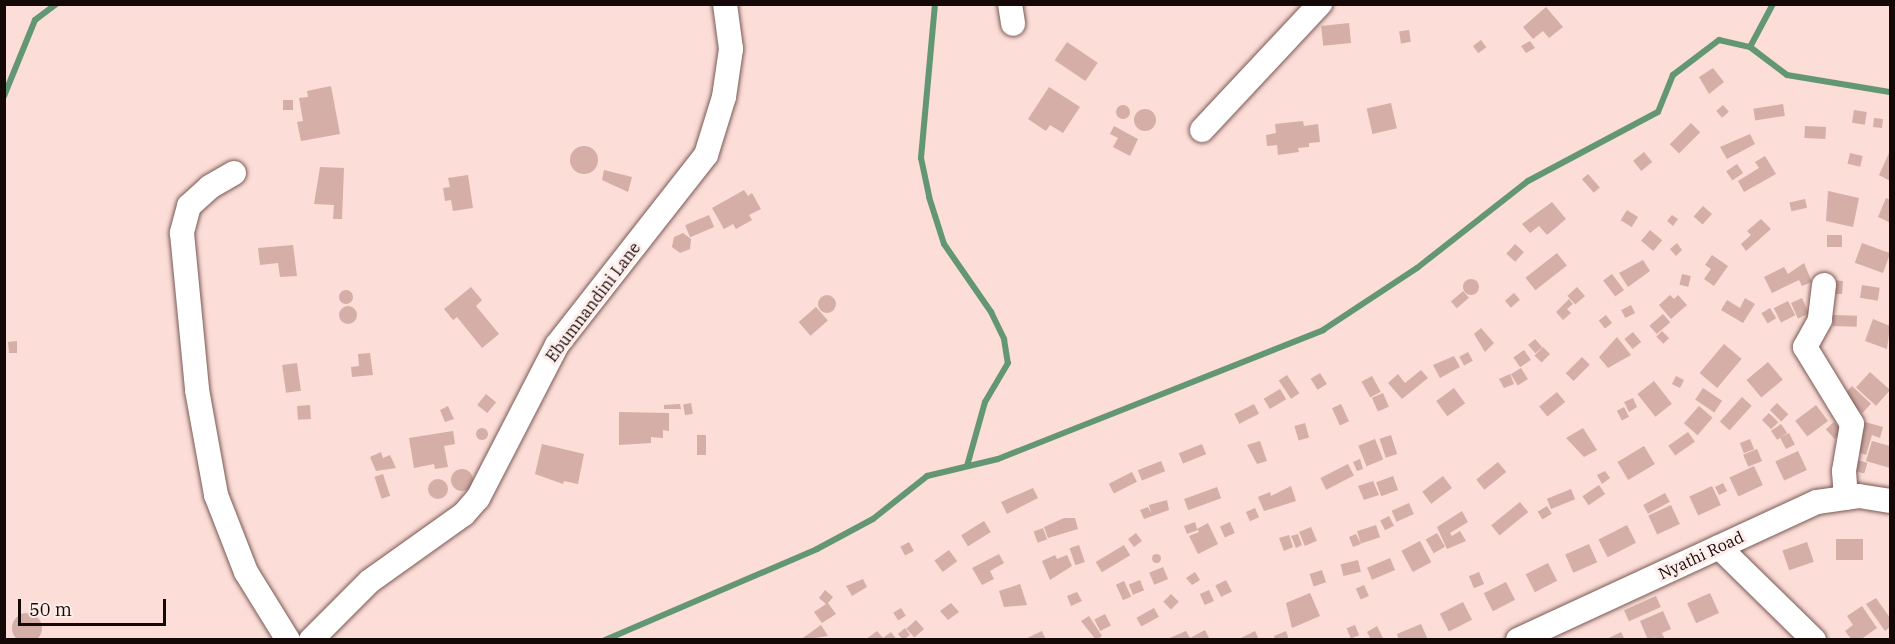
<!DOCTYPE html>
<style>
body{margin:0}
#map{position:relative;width:1895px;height:644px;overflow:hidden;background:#fcddd7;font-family:"IBM Plex Serif",serif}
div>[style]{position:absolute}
.stream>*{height:6px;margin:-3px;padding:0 3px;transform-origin:3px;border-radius:3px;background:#639774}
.building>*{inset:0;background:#d4aea7;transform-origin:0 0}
.round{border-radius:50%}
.roads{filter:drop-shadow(0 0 2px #7a5954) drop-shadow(0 0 2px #7a5954)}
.minor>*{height:24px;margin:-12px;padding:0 12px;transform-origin:12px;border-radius:12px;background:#fff}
span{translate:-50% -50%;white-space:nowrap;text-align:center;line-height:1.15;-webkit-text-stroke:6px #feeeeb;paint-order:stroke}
.street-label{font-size:16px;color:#150907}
.frame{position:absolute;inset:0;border:6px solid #150907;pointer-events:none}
.scale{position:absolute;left:18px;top:599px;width:148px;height:27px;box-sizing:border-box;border:3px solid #150907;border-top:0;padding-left:8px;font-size:18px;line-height:21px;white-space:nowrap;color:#150907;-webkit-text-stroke:4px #feeeeb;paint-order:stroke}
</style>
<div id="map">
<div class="stream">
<i style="left:935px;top:4px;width:155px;rotate:95.2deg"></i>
<i style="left:921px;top:158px;width:40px;rotate:78deg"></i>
<i style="left:929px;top:197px;width:49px;rotate:72.3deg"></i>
<i style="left:944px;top:244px;width:83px;rotate:55.3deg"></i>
<i style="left:991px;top:312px;width:30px;rotate:64deg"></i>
<i style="left:1004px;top:339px;width:24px;rotate:81deg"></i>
<i style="left:1008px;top:363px;width:45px;rotate:120.5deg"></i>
<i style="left:985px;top:402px;width:66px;rotate:105.7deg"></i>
<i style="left:1750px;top:47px;width:49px;rotate:-61.9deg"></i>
<i style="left:4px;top:96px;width:82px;rotate:-67.8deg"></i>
<i style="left:35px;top:20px;width:26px;rotate:-37deg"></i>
<i style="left:605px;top:640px;width:231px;rotate:-23.2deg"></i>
<i style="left:817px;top:549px;width:64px;rotate:-28.2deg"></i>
<i style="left:873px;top:519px;width:69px;rotate:-38.5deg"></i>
<i style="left:927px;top:476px;width:73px;rotate:-13.5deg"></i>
<i style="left:998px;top:459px;width:350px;rotate:-21.6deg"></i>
<i style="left:1323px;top:330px;width:113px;rotate:-33.4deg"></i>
<i style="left:1417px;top:268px;width:141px;rotate:-38.1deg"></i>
<i style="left:1528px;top:181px;width:147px;rotate:-28deg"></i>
<i style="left:1658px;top:112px;width:40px;rotate:-68deg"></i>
<i style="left:1673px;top:75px;width:58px;rotate:-37.3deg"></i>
<i style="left:1719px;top:40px;width:32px;rotate:13deg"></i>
<i style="left:1750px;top:47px;width:46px;rotate:37.1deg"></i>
<i style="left:1787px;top:75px;width:104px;rotate:9.4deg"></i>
</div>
<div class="building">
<i style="clip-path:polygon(1546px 7px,1563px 27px,1549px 38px,1543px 31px,1533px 39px,1523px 27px)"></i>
<i style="left:1349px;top:23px;width:20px;height:28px;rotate:84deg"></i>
<i style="left:1409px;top:30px;width:12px;height:10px;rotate:81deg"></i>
<i style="left:1481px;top:40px;width:9px;height:10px;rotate:54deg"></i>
<i style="clip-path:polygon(1530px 41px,1535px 48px,1526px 53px,1521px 46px)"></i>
<i style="left:1067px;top:42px;width:37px;height:22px;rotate:34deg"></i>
<i style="clip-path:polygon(1713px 68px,1724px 82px,1709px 94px,1699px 77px)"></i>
<i style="clip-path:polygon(331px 86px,340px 134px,301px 141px,297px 122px,303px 121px,299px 98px,308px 97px,307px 91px)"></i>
<i style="clip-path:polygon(1049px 87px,1080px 107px,1063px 133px,1050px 125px,1046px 131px,1028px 119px)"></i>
<i style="left:283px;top:100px;width:10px;height:10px"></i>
<i style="left:1391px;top:103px;width:26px;height:25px;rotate:77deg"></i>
<i style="left:1783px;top:104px;width:12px;height:30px;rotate:81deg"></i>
<i class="round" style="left:1116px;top:105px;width:14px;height:14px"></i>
<i style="left:1723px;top:105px;width:9px;height:9px;rotate:49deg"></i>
<i class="round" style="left:1134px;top:109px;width:22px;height:22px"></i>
<i style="left:1854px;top:110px;width:13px;height:13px;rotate:9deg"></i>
<i style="left:1874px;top:118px;width:9px;height:9px;rotate:6deg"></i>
<i style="clip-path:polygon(1303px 121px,1304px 126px,1318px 124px,1320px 142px,1309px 143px,1309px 147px,1298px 148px,1299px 152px,1278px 155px,1277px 145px,1267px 146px,1266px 135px,1276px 133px,1275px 124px)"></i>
<i style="left:1691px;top:123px;width:13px;height:30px;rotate:45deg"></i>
<i style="clip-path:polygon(1114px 126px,1138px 139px,1130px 156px,1113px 147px,1118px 138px,1110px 134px)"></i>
<i style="left:1805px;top:126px;width:21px;height:12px;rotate:3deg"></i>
<i style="clip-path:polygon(1750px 134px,1755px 144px,1727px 159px,1720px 147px)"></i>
<i class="round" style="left:570px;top:146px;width:28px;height:28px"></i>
<i style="clip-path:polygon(1890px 151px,1890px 181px,1879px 175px)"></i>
<i style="left:1644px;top:152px;width:13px;height:14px;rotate:51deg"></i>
<i style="left:1850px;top:153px;width:13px;height:11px;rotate:13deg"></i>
<i style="clip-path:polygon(1765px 156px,1776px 174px,1744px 192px,1738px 181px,1759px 168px,1755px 162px)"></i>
<i style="left:1737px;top:164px;width:11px;height:13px;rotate:56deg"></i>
<i style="clip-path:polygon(320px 167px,344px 168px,342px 219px,333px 219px,334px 205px,314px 204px)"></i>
<i style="clip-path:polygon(604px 170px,632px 177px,628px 192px,602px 180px)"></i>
<i style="left:1588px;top:174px;width:18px;height:8px;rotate:49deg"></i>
<i style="clip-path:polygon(468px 175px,473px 208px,453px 211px,451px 200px,445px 201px,443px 188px,450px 187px,448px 178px)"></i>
<i style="clip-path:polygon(744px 190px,748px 196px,752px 193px,761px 209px,749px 215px,752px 220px,736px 229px,733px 224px,724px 229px,712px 208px)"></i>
<i style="clip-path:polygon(1828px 191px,1859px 198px,1853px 227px,1826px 221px)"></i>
<i style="clip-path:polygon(1886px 198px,1890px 200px,1889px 222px,1878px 217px)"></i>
<i style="left:1805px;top:199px;width:9px;height:16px;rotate:77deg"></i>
<i style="clip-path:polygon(1552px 202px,1566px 219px,1547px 235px,1539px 226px,1530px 233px,1522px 224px)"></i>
<i style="left:1703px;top:206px;width:12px;height:14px;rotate:42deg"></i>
<i style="left:1627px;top:210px;width:13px;height:12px;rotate:32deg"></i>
<i style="left:709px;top:215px;width:13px;height:26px;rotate:67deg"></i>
<i style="clip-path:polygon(1672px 215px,1678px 219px,1673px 226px,1667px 221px)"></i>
<i style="clip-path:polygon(1761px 219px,1771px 229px,1746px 251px,1741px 244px,1751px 235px,1747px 231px)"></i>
<i style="left:1650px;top:230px;width:16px;height:14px;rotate:40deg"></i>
<i style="clip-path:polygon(683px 233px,691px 239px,690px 249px,680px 253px,672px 247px,674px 237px)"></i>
<i style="left:1827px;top:235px;width:15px;height:12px"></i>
<i style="clip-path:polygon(1677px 243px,1682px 250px,1676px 256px,1670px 249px)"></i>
<i style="left:1862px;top:243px;width:30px;height:21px;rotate:20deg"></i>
<i style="left:1515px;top:244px;width:12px;height:13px;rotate:42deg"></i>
<i style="clip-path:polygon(293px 245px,297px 276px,280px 277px,278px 263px,260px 265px,258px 248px)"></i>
<i style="left:1557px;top:253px;width:16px;height:40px;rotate:52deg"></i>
<i style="clip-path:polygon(1712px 255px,1728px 266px,1714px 286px,1704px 279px,1711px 269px,1705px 265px)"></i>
<i style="clip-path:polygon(1643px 260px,1650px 271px,1628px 287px,1619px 273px)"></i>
<i style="clip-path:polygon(1804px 263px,1812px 282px,1802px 286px,1799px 280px,1772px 293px,1764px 277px,1784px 267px,1788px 274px)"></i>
<i style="left:1612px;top:274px;width:20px;height:11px;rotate:53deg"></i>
<i style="left:1682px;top:274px;width:9px;height:11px;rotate:13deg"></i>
<i class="round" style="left:1463px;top:279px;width:16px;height:16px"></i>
<i style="clip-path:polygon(1832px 280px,1843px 281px,1842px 294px,1832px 294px)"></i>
<i style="left:1862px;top:285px;width:18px;height:13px;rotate:9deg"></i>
<i style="clip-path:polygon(471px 287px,482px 300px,476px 306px,499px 334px,482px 348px,457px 317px,453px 320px,444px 309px)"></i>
<i style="left:1577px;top:287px;width:12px;height:13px;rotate:48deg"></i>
<i class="round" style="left:339px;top:290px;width:14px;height:14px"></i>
<i style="left:1463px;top:291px;width:9px;height:16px;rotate:49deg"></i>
<i style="left:1514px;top:293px;width:9px;height:12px;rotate:49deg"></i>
<i style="clip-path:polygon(1670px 295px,1674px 299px,1678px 295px,1687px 305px,1671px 319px,1659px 305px)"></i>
<i class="round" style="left:818px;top:295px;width:18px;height:18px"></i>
<i style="clip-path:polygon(1745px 298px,1755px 304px,1743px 323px,1721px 310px,1727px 300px,1740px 308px)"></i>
<i style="left:1802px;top:298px;width:17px;height:12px;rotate:66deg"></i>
<i style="clip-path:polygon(1569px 299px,1573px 304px,1567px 309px,1571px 313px,1563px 320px,1556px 312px)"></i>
<i style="left:1788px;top:301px;width:16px;height:16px;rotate:63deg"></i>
<i style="left:1631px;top:305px;width:9px;height:11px;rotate:63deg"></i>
<i class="round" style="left:339px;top:306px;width:18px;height:18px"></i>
<i style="left:816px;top:307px;width:18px;height:23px;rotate:49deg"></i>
<i style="left:1770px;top:308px;width:12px;height:10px;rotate:59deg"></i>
<i style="left:1663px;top:314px;width:11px;height:18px;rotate:49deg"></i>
<i style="left:1606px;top:315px;width:10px;height:9px;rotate:53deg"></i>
<i style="left:1833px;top:315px;width:24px;height:11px;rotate:2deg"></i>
<i style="clip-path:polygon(1873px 319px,1890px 326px,1887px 349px,1865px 341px)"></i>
<i style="clip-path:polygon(1481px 328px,1494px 343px,1485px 352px,1474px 334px)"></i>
<i style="left:1662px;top:331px;width:10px;height:8px;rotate:45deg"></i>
<i style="left:1633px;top:332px;width:13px;height:11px;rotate:51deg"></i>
<i style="clip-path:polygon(1617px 337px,1631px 355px,1608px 368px,1599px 357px)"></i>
<i style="left:1535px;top:339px;width:11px;height:9px;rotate:49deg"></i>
<i style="clip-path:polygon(17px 341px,17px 353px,9px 353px,8px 342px)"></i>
<i style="left:1724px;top:344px;width:23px;height:38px;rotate:40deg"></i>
<i style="left:1543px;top:347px;width:10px;height:12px;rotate:45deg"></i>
<i style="left:1524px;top:350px;width:12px;height:13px;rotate:55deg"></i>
<i style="left:1468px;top:352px;width:10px;height:10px;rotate:61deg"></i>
<i style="clip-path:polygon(370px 353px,373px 375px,352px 377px,351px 367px,359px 366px,358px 354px)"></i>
<i style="clip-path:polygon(1454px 356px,1460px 367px,1440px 378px,1433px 365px)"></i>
<i style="left:1582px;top:357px;width:11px;height:23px;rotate:45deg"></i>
<i style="left:1768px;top:362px;width:23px;height:28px;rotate:50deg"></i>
<i style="left:297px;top:363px;width:28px;height:15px;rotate:82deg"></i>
<i style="left:1521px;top:368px;width:13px;height:12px;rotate:58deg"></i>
<i style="clip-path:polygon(1421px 370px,1428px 378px,1402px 399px,1388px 383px,1398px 374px,1405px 383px)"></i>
<i style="left:1870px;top:372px;width:27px;height:21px;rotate:42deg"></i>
<i style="left:1320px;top:373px;width:13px;height:11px;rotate:58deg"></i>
<i style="clip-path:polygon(1510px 374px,1514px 384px,1504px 388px,1499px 379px)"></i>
<i style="left:1287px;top:375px;width:22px;height:10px;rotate:56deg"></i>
<i style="left:1372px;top:376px;width:18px;height:12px;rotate:61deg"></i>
<i style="left:1676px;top:376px;width:9px;height:9px;rotate:27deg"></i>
<i style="left:1654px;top:381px;width:29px;height:21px;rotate:52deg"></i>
<i style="left:1852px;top:386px;width:26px;height:13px;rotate:43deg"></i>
<i style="left:1454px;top:388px;width:19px;height:22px;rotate:54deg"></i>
<i style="left:1703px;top:388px;width:23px;height:14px;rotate:34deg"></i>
<i style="left:1280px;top:389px;width:12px;height:19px;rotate:59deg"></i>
<i style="left:1557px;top:392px;width:13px;height:23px;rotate:51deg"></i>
<i style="left:1383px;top:393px;width:15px;height:12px;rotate:67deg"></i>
<i style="left:486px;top:394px;width:13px;height:14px;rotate:39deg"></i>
<i style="left:1742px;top:397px;width:13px;height:33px;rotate:42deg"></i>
<i style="clip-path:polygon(1633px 398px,1637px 407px,1629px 412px,1624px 402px)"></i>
<i style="left:691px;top:403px;width:11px;height:8px;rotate:80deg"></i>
<i style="left:1777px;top:403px;width:16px;height:10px;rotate:45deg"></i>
<i style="clip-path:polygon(680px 404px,681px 409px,664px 409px,664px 405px)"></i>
<i style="left:1254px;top:404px;width:11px;height:22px;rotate:63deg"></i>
<i style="left:1341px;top:404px;width:19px;height:10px;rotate:65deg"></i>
<i style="left:310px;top:405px;width:14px;height:13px;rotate:86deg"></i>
<i style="left:1816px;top:405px;width:20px;height:26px;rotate:53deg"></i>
<i style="clip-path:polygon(448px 406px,454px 419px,445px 422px,440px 410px)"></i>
<i style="left:1699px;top:406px;width:18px;height:23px;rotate:41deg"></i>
<i style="left:1624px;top:407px;width:11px;height:8px;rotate:63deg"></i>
<i style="clip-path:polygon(619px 412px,669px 413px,669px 431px,663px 430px,663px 438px,651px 437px,651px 443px,619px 445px)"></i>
<i style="left:1769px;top:413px;width:13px;height:10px;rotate:45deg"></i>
<i style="left:1834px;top:422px;width:13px;height:11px;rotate:48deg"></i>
<i style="clip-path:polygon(1865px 422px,1883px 427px,1880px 438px,1872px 435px,1866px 455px,1857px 452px)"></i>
<i style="left:1305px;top:423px;width:15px;height:11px;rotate:74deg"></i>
<i style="left:1781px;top:424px;width:11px;height:12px;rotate:56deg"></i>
<i class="round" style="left:476px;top:428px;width:12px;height:12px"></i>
<i style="clip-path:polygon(1583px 428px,1597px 450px,1584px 457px,1566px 438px)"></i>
<i style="clip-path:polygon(453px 431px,455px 444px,444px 446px,448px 467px,435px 469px,434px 464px,414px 468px,409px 438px)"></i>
<i style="left:1688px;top:432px;width:12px;height:24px;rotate:55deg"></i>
<i style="left:1789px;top:433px;width:13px;height:10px;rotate:63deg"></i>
<i style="left:697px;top:435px;width:9px;height:20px"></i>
<i style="left:1391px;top:435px;width:20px;height:12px;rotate:72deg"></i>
<i style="left:1375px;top:439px;width:22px;height:18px;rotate:68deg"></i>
<i style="left:1750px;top:439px;width:11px;height:11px;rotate:68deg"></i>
<i style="clip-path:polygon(1260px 441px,1267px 461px,1257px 464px,1247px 445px)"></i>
<i style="clip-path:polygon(1872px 441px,1890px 446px,1890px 468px,1866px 461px)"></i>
<i style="clip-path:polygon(542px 444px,584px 454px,578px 484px,564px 481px,563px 484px,535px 474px)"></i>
<i style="left:1202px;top:444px;width:11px;height:25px;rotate:68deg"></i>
<i style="left:1644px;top:446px;width:21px;height:31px;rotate:59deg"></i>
<i style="left:1757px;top:449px;width:13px;height:15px;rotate:67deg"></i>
<i style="left:1798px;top:451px;width:21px;height:25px;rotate:65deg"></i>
<i style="clip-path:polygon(381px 452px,383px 458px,390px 455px,396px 468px,376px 471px,370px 457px)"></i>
<i style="clip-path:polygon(1360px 459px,1363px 469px,1357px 471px,1353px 462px)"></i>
<i style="left:1854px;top:459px;width:14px;height:11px;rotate:17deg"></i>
<i style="left:1161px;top:461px;width:11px;height:25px;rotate:68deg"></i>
<i style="left:1498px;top:462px;width:13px;height:28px;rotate:51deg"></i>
<i style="left:1348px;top:464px;width:13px;height:31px;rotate:63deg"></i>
<i style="left:1754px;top:466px;width:21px;height:27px;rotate:65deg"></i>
<i class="round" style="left:451px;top:469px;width:22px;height:22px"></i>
<i style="clip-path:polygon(1605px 471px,1610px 478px,1602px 484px,1597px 475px)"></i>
<i style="left:1132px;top:472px;width:11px;height:26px;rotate:63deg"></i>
<i style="left:383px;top:474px;width:23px;height:9px;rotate:72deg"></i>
<i style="left:1393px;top:476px;width:15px;height:18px;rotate:70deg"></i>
<i style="left:1443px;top:476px;width:15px;height:26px;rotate:53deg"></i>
<i class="round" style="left:428px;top:479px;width:20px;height:20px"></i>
<i style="clip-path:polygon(1373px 481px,1379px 495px,1364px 500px,1358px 486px)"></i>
<i style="left:1723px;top:483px;width:9px;height:9px;rotate:63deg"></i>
<i style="left:1599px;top:485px;width:11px;height:20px;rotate:56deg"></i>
<i style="clip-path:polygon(1291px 486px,1296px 501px,1264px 511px,1258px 497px,1270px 492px,1271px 496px)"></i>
<i style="left:1712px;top:486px;width:21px;height:25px;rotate:65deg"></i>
<i style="left:1217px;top:487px;width:12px;height:35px;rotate:70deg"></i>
<i style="clip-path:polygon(1033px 488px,1038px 498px,1007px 514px,1001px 502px)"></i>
<i style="left:1571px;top:489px;width:11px;height:26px;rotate:68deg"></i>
<i style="left:1665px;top:493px;width:10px;height:25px;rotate:61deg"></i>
<i style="clip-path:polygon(1167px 500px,1169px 510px,1144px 519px,1140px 510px,1148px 507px,1151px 513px,1149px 505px)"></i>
<i style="left:1520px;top:502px;width:13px;height:37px;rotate:51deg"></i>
<i style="left:1409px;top:503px;width:12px;height:19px;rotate:66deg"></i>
<i style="left:1671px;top:505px;width:21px;height:25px;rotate:65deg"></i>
<i style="left:1547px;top:506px;width:9px;height:11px;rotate:58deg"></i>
<i style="left:1255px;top:508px;width:10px;height:10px;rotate:66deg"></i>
<i style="clip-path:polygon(1462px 511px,1468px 522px,1450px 533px,1452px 536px,1460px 531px,1466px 541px,1447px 549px,1437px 527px)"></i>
<i style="left:1389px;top:516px;width:11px;height:10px;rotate:63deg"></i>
<i style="clip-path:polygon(1064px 518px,1075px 518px,1078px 529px,1048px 538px,1044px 527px)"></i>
<i style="left:984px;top:521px;width:13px;height:27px;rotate:58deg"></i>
<i style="clip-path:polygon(1195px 522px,1197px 529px,1208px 523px,1218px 544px,1198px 554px,1189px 536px,1199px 532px,1198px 530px,1187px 534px,1184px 526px)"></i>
<i style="left:1230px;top:522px;width:12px;height:11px;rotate:66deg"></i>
<i style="left:1376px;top:525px;width:13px;height:20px;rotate:72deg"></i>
<i style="left:1627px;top:525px;width:20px;height:32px;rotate:63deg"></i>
<i style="left:1311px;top:527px;width:15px;height:13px;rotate:67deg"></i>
<i style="left:1043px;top:528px;width:12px;height:10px;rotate:70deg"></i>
<i style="left:1136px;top:533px;width:10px;height:10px;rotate:53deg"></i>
<i style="left:1437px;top:533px;width:16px;height:13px;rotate:60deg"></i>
<i style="clip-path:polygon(1298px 534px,1302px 545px,1296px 548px,1291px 536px)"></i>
<i style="clip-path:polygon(1356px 534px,1361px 544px,1353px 547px,1349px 537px)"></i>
<i style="clip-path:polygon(1289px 535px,1293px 547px,1284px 551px,1279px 538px)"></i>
<i style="left:1836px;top:539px;width:27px;height:21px"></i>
<i style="left:1420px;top:541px;width:24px;height:21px;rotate:62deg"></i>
<i style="left:909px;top:542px;width:10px;height:10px;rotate:61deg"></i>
<i style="left:1807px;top:542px;width:21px;height:26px;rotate:71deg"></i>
<i style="left:1589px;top:544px;width:20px;height:26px;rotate:66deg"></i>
<i style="left:1079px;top:545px;width:18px;height:10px;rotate:71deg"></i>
<i style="left:1124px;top:545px;width:12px;height:33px;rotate:59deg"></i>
<i style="left:949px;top:550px;width:14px;height:18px;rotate:54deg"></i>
<i class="round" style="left:1151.5px;top:553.5px;width:9px;height:9px"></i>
<i style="clip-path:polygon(999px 554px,1004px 563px,990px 571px,994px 579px,982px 585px,972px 568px)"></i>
<i style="clip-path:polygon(1055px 555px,1057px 559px,1067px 555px,1072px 566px,1050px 580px,1042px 561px)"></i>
<i style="left:1390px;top:558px;width:13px;height:25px;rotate:67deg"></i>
<i style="left:1358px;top:560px;width:12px;height:18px;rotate:76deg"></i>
<i style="left:1548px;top:563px;width:20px;height:25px;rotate:63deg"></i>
<i style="left:1163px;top:567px;width:13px;height:15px;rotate:67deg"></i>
<i style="left:1322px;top:570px;width:13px;height:13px;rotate:72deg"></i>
<i style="clip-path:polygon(1195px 572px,1200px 580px,1192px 585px,1186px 578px)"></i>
<i style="left:1479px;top:572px;width:13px;height:11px;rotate:67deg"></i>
<i style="clip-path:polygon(863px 579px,867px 587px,852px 596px,846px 586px)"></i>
<i style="left:1140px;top:580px;width:11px;height:12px;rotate:68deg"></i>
<i style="left:1226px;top:580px;width:13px;height:12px;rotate:63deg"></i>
<i style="left:1124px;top:581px;width:17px;height:9px;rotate:65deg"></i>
<i style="left:1506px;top:582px;width:20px;height:25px;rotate:63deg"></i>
<i style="clip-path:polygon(1020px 584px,1027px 605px,1004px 607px,999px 591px)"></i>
<i style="left:1364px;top:585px;width:12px;height:9px;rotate:66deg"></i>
<i style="clip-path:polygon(825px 590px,833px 597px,828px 603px,836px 614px,822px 623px,814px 612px,826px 604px,819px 598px)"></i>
<i style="left:1209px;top:590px;width:12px;height:10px;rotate:66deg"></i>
<i style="clip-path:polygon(1077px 592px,1082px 601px,1071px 606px,1067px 596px)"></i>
<i style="clip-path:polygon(1310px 593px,1320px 616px,1292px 628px,1286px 603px)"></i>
<i style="left:1710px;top:593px;width:22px;height:25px;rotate:66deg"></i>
<i style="left:1171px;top:594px;width:11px;height:11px;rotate:45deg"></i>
<i style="left:1656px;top:596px;width:12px;height:35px;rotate:66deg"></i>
<i style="clip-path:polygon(1876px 598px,1890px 618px,1890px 627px,1885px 631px,1866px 604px)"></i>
<i style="left:1463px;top:602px;width:20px;height:26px;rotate:63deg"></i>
<i style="clip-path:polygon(951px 603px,959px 612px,948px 620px,940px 611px)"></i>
<i style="clip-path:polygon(1862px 606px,1877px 628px,1860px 640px,1852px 640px,1845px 631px,1853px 625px,1847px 616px)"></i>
<i style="left:901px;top:608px;width:9px;height:9px;rotate:58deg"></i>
<i style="left:1154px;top:608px;width:10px;height:20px;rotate:61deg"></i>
<i style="clip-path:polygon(1663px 611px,1671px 629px,1662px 633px,1665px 640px,1650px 640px,1659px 635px,1648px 640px,1640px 621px)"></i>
<i class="round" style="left:12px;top:613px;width:30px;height:30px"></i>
<i style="left:1105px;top:614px;width:13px;height:12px;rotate:63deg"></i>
<i style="clip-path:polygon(1089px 616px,1102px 636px,1096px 640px,1081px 621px)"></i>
<i style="left:916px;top:620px;width:12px;height:13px;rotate:48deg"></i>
<i style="clip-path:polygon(1421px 624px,1428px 640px,1399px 640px,1397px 634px)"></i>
<i style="clip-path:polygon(821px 625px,828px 636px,800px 640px)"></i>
<i style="left:1355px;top:625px;width:11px;height:9px;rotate:68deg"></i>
<i style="clip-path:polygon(1377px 626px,1384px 640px,1371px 640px,1367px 632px)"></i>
<i style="clip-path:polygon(905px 628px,910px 635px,903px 640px,898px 634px)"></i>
<i style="clip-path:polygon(1205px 630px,1210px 640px,1165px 640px,1186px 631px,1190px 638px)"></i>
<i style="clip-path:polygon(877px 631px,883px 638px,891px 632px,897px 640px,865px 640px)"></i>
<i style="clip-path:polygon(1042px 631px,1046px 640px,1023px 640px)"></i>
<i style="clip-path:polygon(1255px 631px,1259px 640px,1237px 640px)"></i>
<i style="clip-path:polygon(1286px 631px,1289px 640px,1275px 640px,1274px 636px)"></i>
<i style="clip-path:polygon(1621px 632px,1625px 640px,1605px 640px)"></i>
</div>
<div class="roads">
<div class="minor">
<i style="left:1010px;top:4px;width:20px;rotate:81deg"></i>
<i style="left:1202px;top:130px;width:173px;rotate:-46.9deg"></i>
<i style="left:234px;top:173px;width:28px;rotate:150deg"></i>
<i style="left:210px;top:187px;width:28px;rotate:138deg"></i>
<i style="left:189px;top:206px;width:28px;rotate:105deg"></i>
<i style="left:182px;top:233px;width:158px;rotate:84.5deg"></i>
<i style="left:197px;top:390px;width:107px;rotate:79.7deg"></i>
<i style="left:216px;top:495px;width:83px;rotate:68.7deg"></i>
<i style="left:246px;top:572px;width:80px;rotate:58.3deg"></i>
<i style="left:1824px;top:285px;width:35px;rotate:97deg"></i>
<i style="left:1820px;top:320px;width:31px;rotate:119deg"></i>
<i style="left:1805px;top:347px;width:90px;rotate:58.6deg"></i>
<i style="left:1852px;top:424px;width:48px;rotate:99.7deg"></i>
<i style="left:1844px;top:471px;width:27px;rotate:86deg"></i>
<i style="left:1719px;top:547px;width:133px;rotate:44.4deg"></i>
<i style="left:311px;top:640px;width:83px;rotate:-45deg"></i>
<i style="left:370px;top:581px;width:115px;rotate:-35.5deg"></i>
<i style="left:464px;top:514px;width:21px;rotate:-49deg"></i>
<i style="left:478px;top:498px;width:172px;rotate:-62.7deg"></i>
<i style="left:557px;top:345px;width:241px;rotate:-51.9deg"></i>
<i style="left:706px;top:155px;width:61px;rotate:-72.8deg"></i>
<i style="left:724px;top:97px;width:49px;rotate:-81.7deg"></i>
<i style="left:731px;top:49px;width:45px;rotate:-97.6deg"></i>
<i style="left:1518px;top:640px;width:329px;rotate:-24.8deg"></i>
<i style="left:1817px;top:502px;width:42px;rotate:-8.1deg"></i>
<i style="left:1859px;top:496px;width:31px;rotate:9deg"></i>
</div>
</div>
<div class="street-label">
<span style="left:593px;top:302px;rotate:-53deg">Ebumnandini Lane</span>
<span style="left:1701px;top:555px;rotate:-25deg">Nyathi Road</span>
</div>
<div class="frame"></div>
<div class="scale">50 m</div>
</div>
